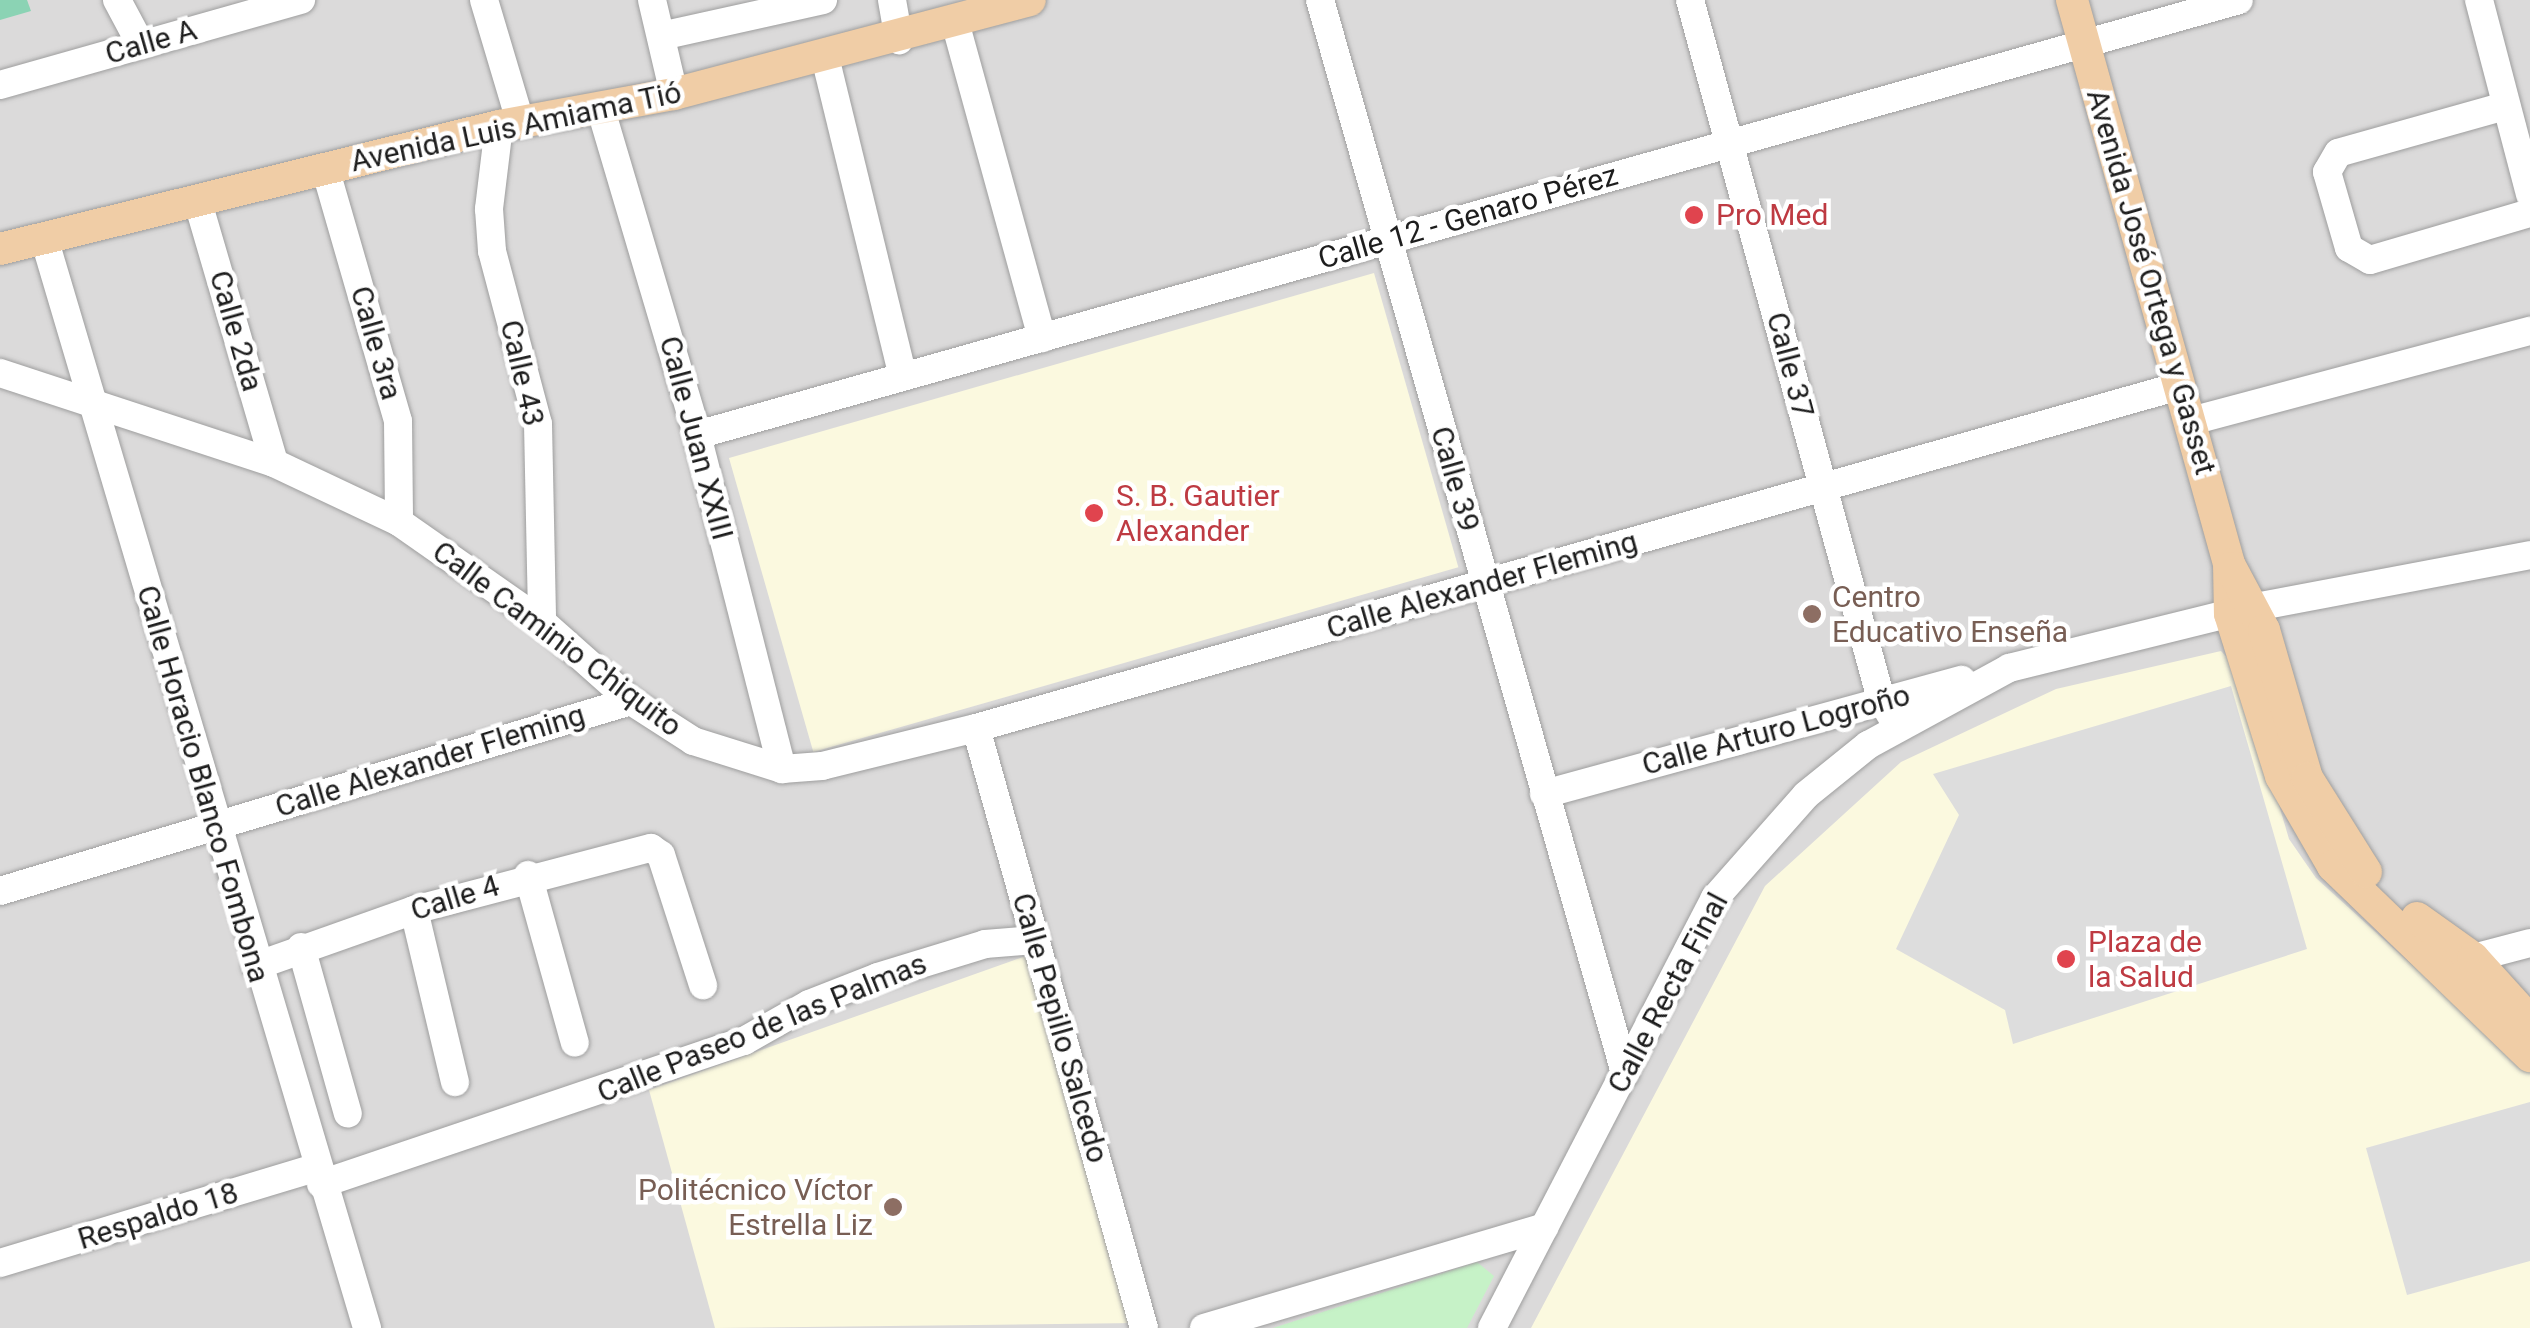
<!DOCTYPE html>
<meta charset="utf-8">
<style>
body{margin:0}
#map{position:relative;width:2530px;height:1328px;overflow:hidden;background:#edeae4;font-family:Roboto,sans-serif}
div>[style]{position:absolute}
.residential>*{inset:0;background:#dbdada;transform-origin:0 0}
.education>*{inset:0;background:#fbf9df;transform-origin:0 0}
.park>*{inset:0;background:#c6f2c7}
.pitch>*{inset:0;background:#8bd3b4}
.parking>*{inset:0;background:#ddd}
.roads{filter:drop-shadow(0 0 2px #9e9e9e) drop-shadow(0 0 2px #9e9e9e)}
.minor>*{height:28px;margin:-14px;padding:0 14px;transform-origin:14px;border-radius:14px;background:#fff}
.major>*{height:32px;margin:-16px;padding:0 16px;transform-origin:16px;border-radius:16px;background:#f0cda6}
.dots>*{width:28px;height:28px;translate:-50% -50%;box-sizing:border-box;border:5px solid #fff;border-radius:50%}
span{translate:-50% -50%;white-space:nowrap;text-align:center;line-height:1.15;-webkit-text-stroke:9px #fff;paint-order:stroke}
.street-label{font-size:30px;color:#1d1d1d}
.health-label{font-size:30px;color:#be3a42}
.left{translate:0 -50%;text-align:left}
.education-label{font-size:30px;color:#785e54}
.right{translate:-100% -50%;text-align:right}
</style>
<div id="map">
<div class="residential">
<i style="left:0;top:0;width:2530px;height:1328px"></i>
</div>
<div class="education">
<i style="left:1374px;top:273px;width:306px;height:671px;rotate:74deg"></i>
<i style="clip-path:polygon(2221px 651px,2239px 670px,2289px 839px,2316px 878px,2530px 1072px,2530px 1328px,1531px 1328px,1765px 886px,1901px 762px,2056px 689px)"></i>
<i style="clip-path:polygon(1034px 953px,1138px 1323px,715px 1328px,649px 1090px)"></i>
</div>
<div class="park">
<i style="clip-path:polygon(1477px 1262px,1494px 1276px,1467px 1328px,1273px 1328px)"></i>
</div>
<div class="pitch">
<i style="clip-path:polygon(0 0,27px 0,31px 11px,0 20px)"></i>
</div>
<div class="parking">
<i style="clip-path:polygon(2231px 686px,2307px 949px,2013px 1044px,2005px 1010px,1896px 949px,1959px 815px,1933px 774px)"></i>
<i style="clip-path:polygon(2530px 1102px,2530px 1261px,2407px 1295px,2366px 1148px)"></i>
</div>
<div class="roads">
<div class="minor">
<i style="left:117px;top:0;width:51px;rotate:61.9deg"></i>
<i style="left:484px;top:0;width:126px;rotate:73.4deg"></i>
<i style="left:652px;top:0;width:97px;rotate:76.8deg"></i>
<i style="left:892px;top:0;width:41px;rotate:80.1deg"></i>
<i style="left:1320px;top:0;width:1116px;rotate:74.13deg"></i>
<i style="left:1690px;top:0;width:725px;rotate:74.72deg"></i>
<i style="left:1881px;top:699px;width:31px;rotate:59deg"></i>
<i style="left:2479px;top:0;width:201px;rotate:75.3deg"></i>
<i style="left:955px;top:22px;width:328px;rotate:74.6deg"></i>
<i style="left:661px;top:36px;width:166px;rotate:-12.5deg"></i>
<i style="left:825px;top:57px;width:329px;rotate:76.3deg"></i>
<i style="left:0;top:85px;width:313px;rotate:-15.8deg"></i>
<i style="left:2505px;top:106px;width:173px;rotate:164.3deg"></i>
<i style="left:2338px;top:153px;width:22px;rotate:120deg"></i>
<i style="left:2327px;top:172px;width:79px;rotate:73.9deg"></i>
<i style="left:2349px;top:248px;width:24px;rotate:30deg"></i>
<i style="left:2370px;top:260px;width:167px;rotate:-16.4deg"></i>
<i style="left:601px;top:110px;width:339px;rotate:73.5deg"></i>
<i style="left:697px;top:435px;width:345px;rotate:75.7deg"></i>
<i style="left:499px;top:126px;width:84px;rotate:96.9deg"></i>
<i style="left:489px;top:209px;width:42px;rotate:85.9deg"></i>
<i style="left:492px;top:251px;width:179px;rotate:75.1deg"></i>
<i style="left:538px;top:424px;width:198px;rotate:88.8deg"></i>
<i style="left:325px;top:168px;width:263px;rotate:73.9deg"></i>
<i style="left:398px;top:421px;width:101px;rotate:89.4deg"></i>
<i style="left:197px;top:199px;width:275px;rotate:73.7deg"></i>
<i style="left:44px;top:238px;width:1137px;rotate:73.49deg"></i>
<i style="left:0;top:373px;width:288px;rotate:18.2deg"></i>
<i style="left:274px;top:463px;width:138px;rotate:25.3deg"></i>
<i style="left:399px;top:522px;width:174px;rotate:35deg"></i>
<i style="left:542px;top:622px;width:119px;rotate:41.6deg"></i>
<i style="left:631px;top:701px;width:74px;rotate:32.8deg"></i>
<i style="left:693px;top:741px;width:93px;rotate:17.5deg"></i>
<i style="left:782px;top:769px;width:40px;rotate:-4.3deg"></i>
<i style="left:822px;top:766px;width:159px;rotate:-13.9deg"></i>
<i style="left:976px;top:728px;width:1251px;rotate:-15.87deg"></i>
<i style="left:2191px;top:421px;width:351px;rotate:-14.9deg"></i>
<i style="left:697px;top:435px;width:1602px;rotate:-15.75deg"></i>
<i style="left:976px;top:728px;width:623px;rotate:74.36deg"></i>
<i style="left:1544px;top:794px;width:433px;rotate:-15.3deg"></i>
<i style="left:528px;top:875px;width:174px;rotate:74.4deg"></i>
<i style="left:0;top:891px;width:659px;rotate:-16.76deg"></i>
<i style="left:414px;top:910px;width:177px;rotate:76.6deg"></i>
<i style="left:301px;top:947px;width:173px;rotate:74.3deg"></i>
<i style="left:2454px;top:952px;width:20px;rotate:18deg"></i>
<i style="left:2473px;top:958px;width:59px;rotate:-14.7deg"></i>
<i style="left:256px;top:966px;width:168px;rotate:-19.5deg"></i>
<i style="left:414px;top:910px;width:245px;rotate:-14.7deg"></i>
<i style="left:651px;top:848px;width:12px;rotate:35deg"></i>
<i style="left:661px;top:855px;width:137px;rotate:72.1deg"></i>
<i style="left:321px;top:1184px;width:447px;rotate:-18.7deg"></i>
<i style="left:744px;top:1041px;width:75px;rotate:-29.6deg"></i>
<i style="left:809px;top:1004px;width:74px;rotate:-21.4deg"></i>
<i style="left:878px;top:977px;width:112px;rotate:-17.1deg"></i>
<i style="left:985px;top:944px;width:50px;rotate:-4.6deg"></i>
<i style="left:0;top:1263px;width:329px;rotate:-16.8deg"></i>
<i style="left:1204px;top:1328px;width:355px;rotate:-16.5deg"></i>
<i style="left:1492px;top:1328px;width:484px;rotate:-62.6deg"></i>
<i style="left:1715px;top:898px;width:137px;rotate:-48.5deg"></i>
<i style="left:1806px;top:795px;width:80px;rotate:-38.9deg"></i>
<i style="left:1868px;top:745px;width:161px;rotate:-28.6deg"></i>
<i style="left:2009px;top:668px;width:254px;rotate:-13.9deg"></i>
<i style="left:2256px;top:607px;width:279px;rotate:-10.7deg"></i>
</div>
<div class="major">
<i style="left:2072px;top:0;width:585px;rotate:74.44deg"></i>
<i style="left:2229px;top:564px;width:50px;rotate:88.9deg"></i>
<i style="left:2230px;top:614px;width:170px;rotate:72.5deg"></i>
<i style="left:2281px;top:776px;width:104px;rotate:60deg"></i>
<i style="left:2333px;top:866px;width:274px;rotate:44deg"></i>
<i style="left:0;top:249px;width:514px;rotate:-13.85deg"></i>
<i style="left:499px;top:126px;width:178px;rotate:-10.4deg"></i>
<i style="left:674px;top:94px;width:368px;rotate:-14.8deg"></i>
<i style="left:2231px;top:568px;width:70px;rotate:62deg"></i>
<i style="left:2264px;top:630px;width:154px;rotate:73.8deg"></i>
<i style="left:2307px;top:778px;width:111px;rotate:57.9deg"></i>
<i style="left:2417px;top:918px;width:69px;rotate:35.5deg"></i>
<i style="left:2473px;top:958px;width:85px;rotate:47.9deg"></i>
</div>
</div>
<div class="dots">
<i style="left:1694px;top:215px;background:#e0444e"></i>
<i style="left:1094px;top:513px;background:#e0444e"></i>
<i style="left:1812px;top:614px;background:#8d6e63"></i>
<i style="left:2066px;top:959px;background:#e0444e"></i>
<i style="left:893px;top:1207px;background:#8d6e63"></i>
</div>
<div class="street-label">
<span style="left:151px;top:42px;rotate:-16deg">Calle A</span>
<span style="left:516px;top:127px;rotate:-12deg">Avenida Luis Amiama Tió</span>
<span style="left:1468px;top:217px;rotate:-16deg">Calle 12 - Genaro Pérez</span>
<span style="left:2151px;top:282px;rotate:74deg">Avenida José Ortega y Gasset</span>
<span style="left:236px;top:331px;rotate:74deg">Calle 2da</span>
<span style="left:376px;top:343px;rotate:74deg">Calle 3ra</span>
<span style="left:1790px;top:365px;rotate:75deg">Calle 37</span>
<span style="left:522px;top:373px;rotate:77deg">Calle 43</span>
<span style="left:696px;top:438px;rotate:75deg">Calle Juan XXIII</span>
<span style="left:1455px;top:479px;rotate:74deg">Calle 39</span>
<span style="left:1482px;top:585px;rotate:-16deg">Calle Alexander Fleming</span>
<span style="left:557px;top:639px;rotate:37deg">Calle Caminio Chiquito</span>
<span style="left:1776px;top:730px;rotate:-15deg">Calle Arturo Logroño</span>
<span style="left:430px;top:761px;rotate:-17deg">Calle Alexander Fleming</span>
<span style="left:203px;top:784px;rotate:74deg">Calle Horacio Blanco Fombona</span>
<span style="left:455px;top:898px;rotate:-17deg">Calle 4</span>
<span style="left:1668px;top:993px;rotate:-62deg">Calle Recta Final</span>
<span style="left:762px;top:1028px;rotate:-22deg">Calle Paseo de las Palmas</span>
<span style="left:1060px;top:1028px;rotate:74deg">Calle Pepillo Salcedo</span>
<span style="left:158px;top:1216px;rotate:-17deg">Respaldo 18</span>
</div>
<div class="health-label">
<span class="left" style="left:1716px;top:215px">Pro Med</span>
<span class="left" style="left:1116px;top:513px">S. B. Gautier<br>Alexander</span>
<span class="left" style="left:2088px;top:959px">Plaza de<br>la Salud</span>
</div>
<div class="education-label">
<span class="left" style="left:1832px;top:614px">Centro<br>Educativo Enseña</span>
<span class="right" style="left:873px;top:1207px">Politécnico Víctor<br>Estrella Liz</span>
</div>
</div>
